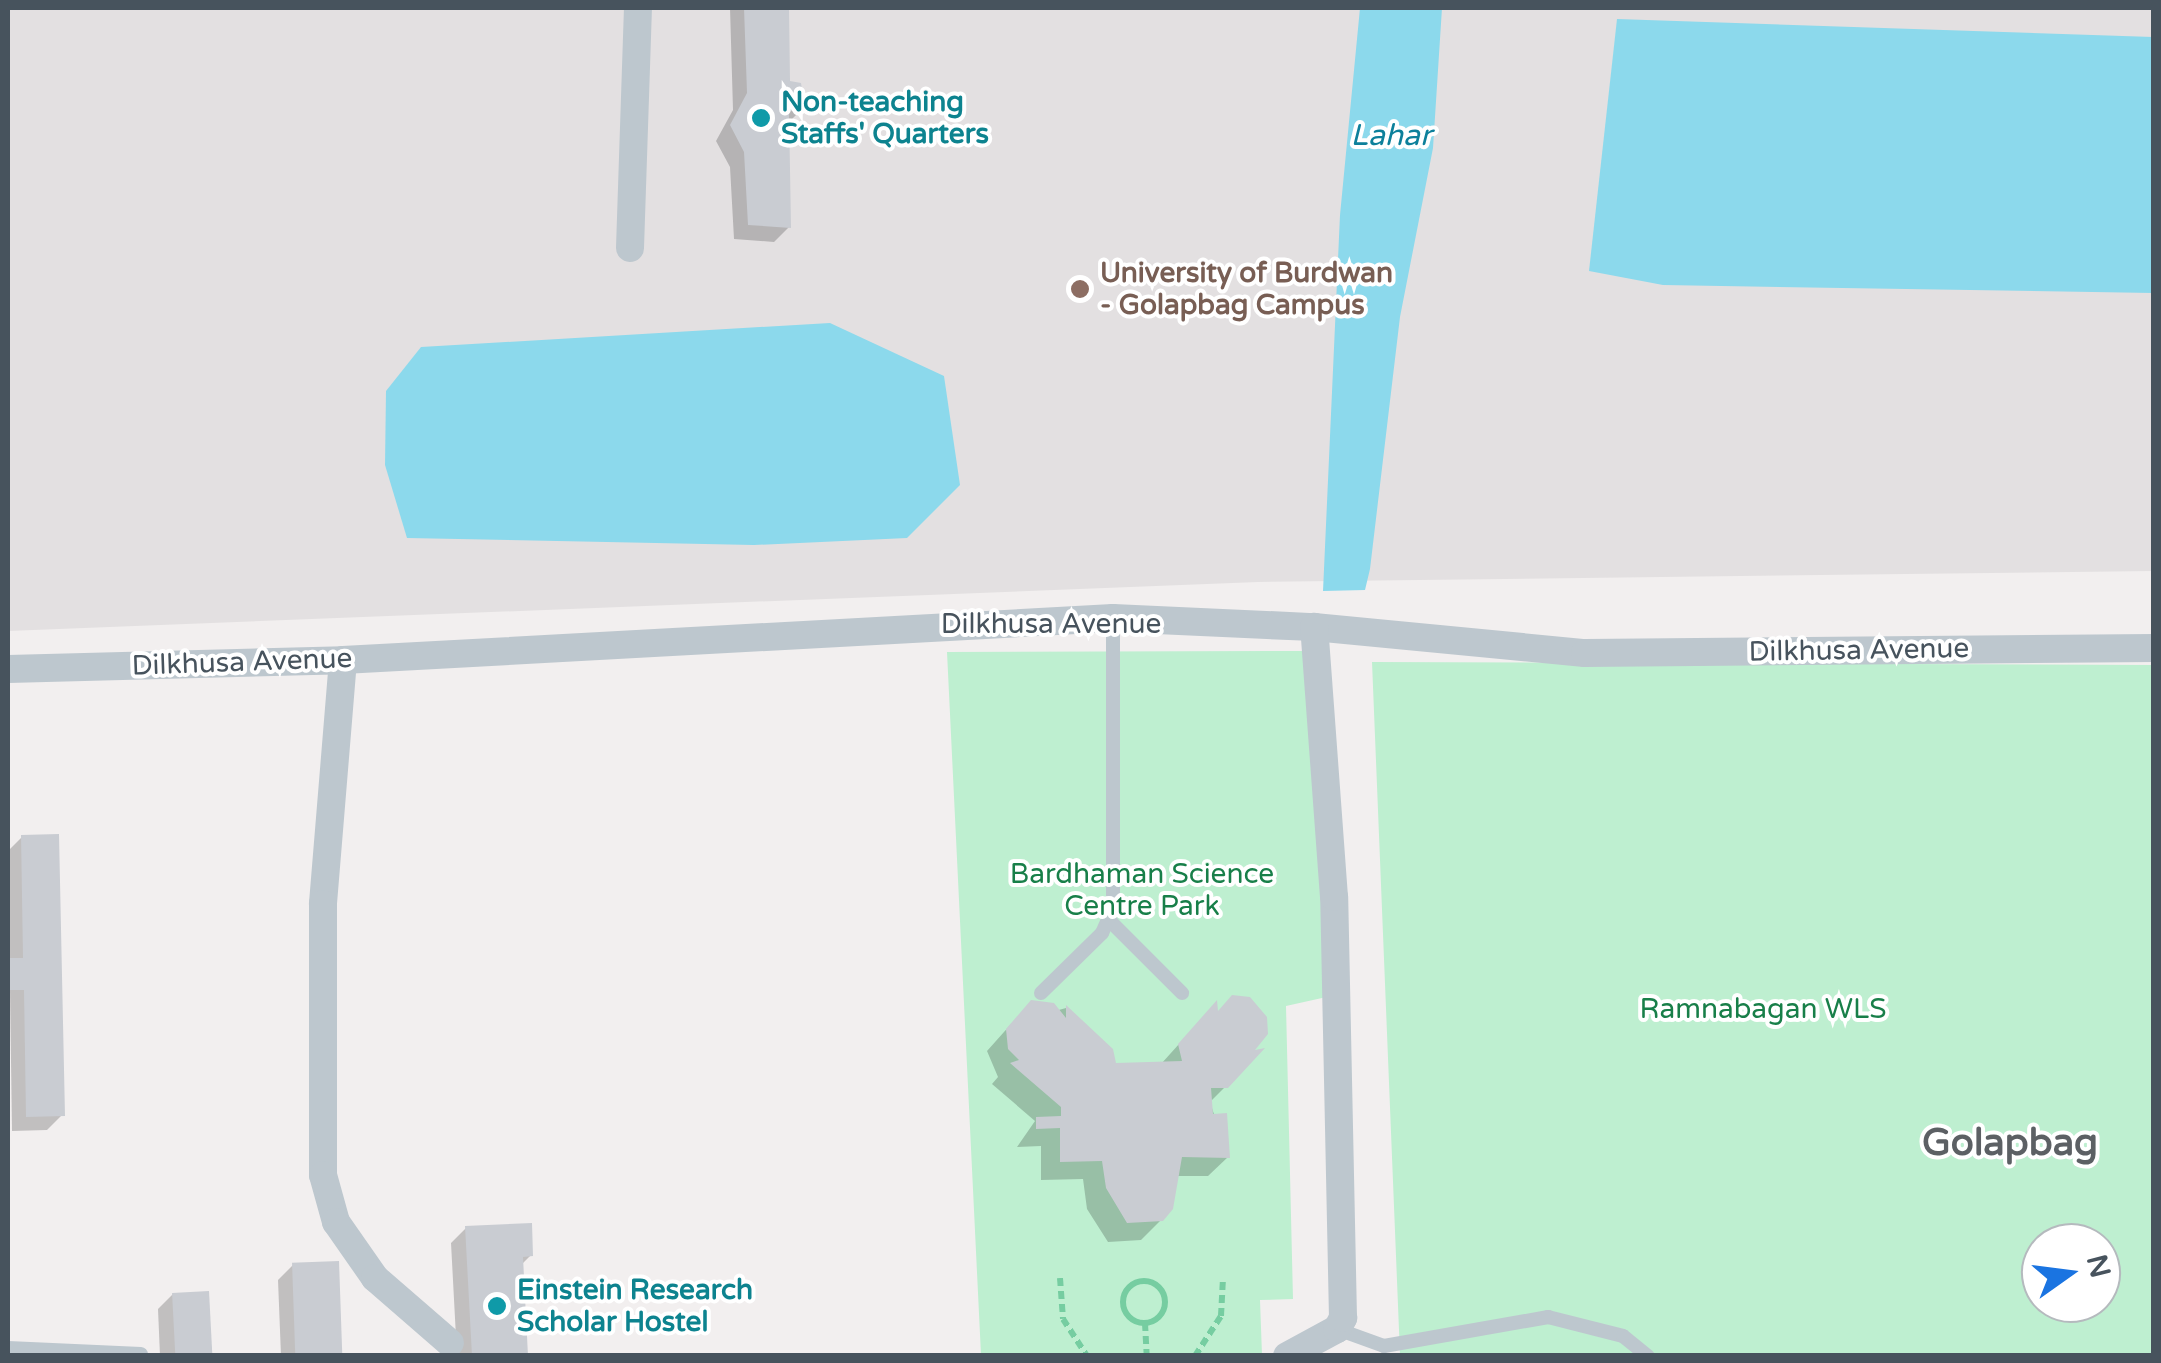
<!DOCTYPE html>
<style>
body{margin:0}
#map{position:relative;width:2161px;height:1363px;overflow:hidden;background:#f2efef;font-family:"Varela Round",sans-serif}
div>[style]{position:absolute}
.education>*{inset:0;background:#e3e0e1}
.green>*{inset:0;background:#beefd0}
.water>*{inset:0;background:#8cd9ec}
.shadow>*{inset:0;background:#0003}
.building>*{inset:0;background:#c9ccd2;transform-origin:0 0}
.path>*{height:6px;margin-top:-3px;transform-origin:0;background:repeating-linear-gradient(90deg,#76cda1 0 8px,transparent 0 13px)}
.path>.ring{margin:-3px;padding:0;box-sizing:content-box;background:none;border:6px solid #76cda1;border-radius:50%}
.service>*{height:14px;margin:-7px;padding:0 7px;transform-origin:7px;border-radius:7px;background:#bdc7ce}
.minor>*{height:28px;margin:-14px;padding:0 14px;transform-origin:14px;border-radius:14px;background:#bdc7ce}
.dots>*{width:28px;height:28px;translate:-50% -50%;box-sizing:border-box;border:5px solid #fff;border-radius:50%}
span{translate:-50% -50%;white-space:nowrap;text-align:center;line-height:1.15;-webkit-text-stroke:8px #fff;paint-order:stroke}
.culture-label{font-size:28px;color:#0d838f;font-weight:700}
.left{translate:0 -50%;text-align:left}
.education-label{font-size:28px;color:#785e54;font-weight:700}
.street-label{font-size:28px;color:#47535d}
.park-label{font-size:28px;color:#187f49}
.water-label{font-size:30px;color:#0d809b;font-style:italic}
.district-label{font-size:38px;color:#5c6064;font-weight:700}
.frame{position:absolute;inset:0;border:10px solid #47535d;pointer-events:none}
.north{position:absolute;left:2021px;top:1223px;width:100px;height:100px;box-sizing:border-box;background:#fff;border:2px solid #b5babe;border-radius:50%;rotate:76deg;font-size:28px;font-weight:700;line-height:40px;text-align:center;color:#47535d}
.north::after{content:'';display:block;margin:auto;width:35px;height:45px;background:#1a74e1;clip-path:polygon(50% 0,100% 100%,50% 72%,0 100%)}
</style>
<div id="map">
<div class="education">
<i style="clip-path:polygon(8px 8px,2153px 8px,2153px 571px,1258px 582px,8px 631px)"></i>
</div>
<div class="green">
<i style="clip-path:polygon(1314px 651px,1331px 996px,1286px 1006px,1293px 1299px,1260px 1300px,1262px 1355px,981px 1355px,947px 652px)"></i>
<i style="clip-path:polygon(evenodd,1372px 662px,2153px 665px,2153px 1355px,1400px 1355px,1372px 662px,2041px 1243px,2101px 1243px,2101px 1303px,2041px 1303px,2041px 1243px)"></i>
</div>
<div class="water">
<i style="clip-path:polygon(1360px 8px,1442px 8px,1433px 148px,1400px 317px,1370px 569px,1365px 590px,1323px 591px,1340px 215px)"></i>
<i style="clip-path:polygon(1617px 19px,2153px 37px,2153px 293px,1663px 285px,1589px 271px)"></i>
<i style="clip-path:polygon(830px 323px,944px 376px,960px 485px,907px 538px,754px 545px,407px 538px,385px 465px,386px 391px,421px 347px)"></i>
</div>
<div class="shadow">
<i style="clip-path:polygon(730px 8px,786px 8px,787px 83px,802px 109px,787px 124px,789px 227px,774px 242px,734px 239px,730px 167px,716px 141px,733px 110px)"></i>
<i style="clip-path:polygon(22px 837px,62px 1115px,47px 1130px,12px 1131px,8px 851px)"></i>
<i style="clip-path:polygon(1066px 1008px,1111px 1051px,1114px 1066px,1161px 1064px,1198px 1023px,1226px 1086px,1210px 1102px,1228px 1157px,1208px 1176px,1177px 1176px,1161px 1220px,1141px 1240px,1108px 1242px,1087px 1209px,1083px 1179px,1041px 1180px,1041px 1146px,1017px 1147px,1035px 1121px,992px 1084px,998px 1077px,987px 1051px,1012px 1023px)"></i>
<i style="clip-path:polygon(466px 1228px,531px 1255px,521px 1265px,525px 1356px,457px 1356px,451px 1243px)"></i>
<i style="clip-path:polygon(293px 1265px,340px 1356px,281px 1356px,278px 1280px)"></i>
<i style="clip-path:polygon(173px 1294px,209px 1356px,160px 1356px,158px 1309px)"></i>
</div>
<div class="building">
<i style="clip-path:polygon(744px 8px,789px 8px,790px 81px,801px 83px,805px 110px,789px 111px,791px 228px,748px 225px,744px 152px,730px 125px,747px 93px)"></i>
<i style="clip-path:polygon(59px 834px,65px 1116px,26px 1117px,24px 990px,8px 990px,8px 958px,23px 958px,21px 835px)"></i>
<i style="clip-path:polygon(1232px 995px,1250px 997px,1267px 1017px,1268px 1034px,1255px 1050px,1265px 1048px,1228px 1088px,1211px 1088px,1213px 1114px,1227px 1113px,1230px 1158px,1182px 1157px,1173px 1209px,1163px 1221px,1127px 1223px,1106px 1188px,1102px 1161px,1060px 1162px,1060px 1128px,1036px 1129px,1036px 1117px,1061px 1116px,1061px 1107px,1010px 1063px,1019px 1060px,1008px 1049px,1006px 1029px,1031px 1000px,1054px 1003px,1066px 1018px,1066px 1005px,1113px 1049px,1116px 1063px,1182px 1061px,1178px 1044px,1217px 1000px,1218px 1011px)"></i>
<i style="clip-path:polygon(532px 1223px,533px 1256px,523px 1257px,528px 1356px,472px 1356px,465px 1226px)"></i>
<i style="left:339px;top:1261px;width:95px;height:47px;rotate:88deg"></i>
<i style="left:209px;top:1291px;width:65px;height:37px;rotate:87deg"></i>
</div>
<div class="path">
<i style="left:1060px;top:1278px;width:41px;rotate:85.8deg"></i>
<i style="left:1063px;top:1319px;width:44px;rotate:57deg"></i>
<i class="ring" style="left:1123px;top:1281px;width:36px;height:36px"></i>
<i style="left:1145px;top:1323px;width:33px;rotate:87deg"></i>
<i style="left:1195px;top:1356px;width:48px;rotate:-57deg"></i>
<i style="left:1221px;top:1316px;width:38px;rotate:-87deg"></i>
</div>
<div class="service">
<i style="left:1110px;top:921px;width:102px;rotate:45deg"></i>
<i style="left:1041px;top:993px;width:86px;rotate:-44.5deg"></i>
<i style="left:1102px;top:933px;width:27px;rotate:-66deg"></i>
<i style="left:1113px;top:908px;width:290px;rotate:-90deg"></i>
<i style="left:1337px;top:1329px;width:50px;rotate:19.9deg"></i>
<i style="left:1384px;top:1346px;width:167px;rotate:-10deg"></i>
<i style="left:1548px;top:1317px;width:77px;rotate:14.2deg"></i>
<i style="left:1623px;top:1336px;width:32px;rotate:39deg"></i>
<i style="left:8px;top:1348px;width:133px;rotate:2.6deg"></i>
</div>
<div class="minor">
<i style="left:630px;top:248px;width:240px;rotate:-88.1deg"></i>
<i style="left:343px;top:660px;width:245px;rotate:94.7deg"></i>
<i style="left:323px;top:904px;width:271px;rotate:90deg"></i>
<i style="left:323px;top:1175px;width:49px;rotate:74.5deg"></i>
<i style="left:336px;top:1222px;width:68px;rotate:55.1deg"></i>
<i style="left:375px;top:1278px;width:99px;rotate:40.9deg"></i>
<i style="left:8px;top:669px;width:335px;rotate:-1.5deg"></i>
<i style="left:343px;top:660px;width:771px;rotate:-3.12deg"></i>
<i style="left:1113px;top:618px;width:201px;rotate:2.6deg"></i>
<i style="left:1314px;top:627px;width:272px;rotate:5.5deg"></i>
<i style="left:1585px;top:653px;width:569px;rotate:-0.5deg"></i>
<i style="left:1287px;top:1356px;width:57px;rotate:-28.4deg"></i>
<i style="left:1337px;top:1329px;width:13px;rotate:-61deg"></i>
<i style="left:1343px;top:1318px;width:421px;rotate:-91.2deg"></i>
<i style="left:1334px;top:897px;width:271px;rotate:-94.2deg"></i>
</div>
<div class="dots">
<i style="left:761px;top:118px;background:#0f9aa8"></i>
<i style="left:1080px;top:289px;background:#8d6e63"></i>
<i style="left:497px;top:1306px;background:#0f9aa8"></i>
</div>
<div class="culture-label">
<span class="left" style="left:781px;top:118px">Non-teaching<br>Staffs' Quarters</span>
<span class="left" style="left:517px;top:1306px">Einstein Research<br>Scholar Hostel</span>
</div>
<div class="education-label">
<span class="left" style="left:1100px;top:289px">University of Burdwan<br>- Golapbag Campus</span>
</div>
<div class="street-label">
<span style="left:1051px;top:624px">Dilkhusa Avenue</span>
<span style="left:1859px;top:650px;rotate:-1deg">Dilkhusa Avenue</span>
<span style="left:242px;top:662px;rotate:-2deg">Dilkhusa Avenue</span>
</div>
<div class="park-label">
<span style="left:1142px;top:890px">Bardhaman Science<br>Centre Park</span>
<span style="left:1763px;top:1009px">Ramnabagan WLS</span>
</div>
<div class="water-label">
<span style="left:1391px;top:136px">Lahar</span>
</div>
<div class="district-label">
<span style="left:2010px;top:1144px">Golapbag</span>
</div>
<div class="frame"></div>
<div class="north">N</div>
</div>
